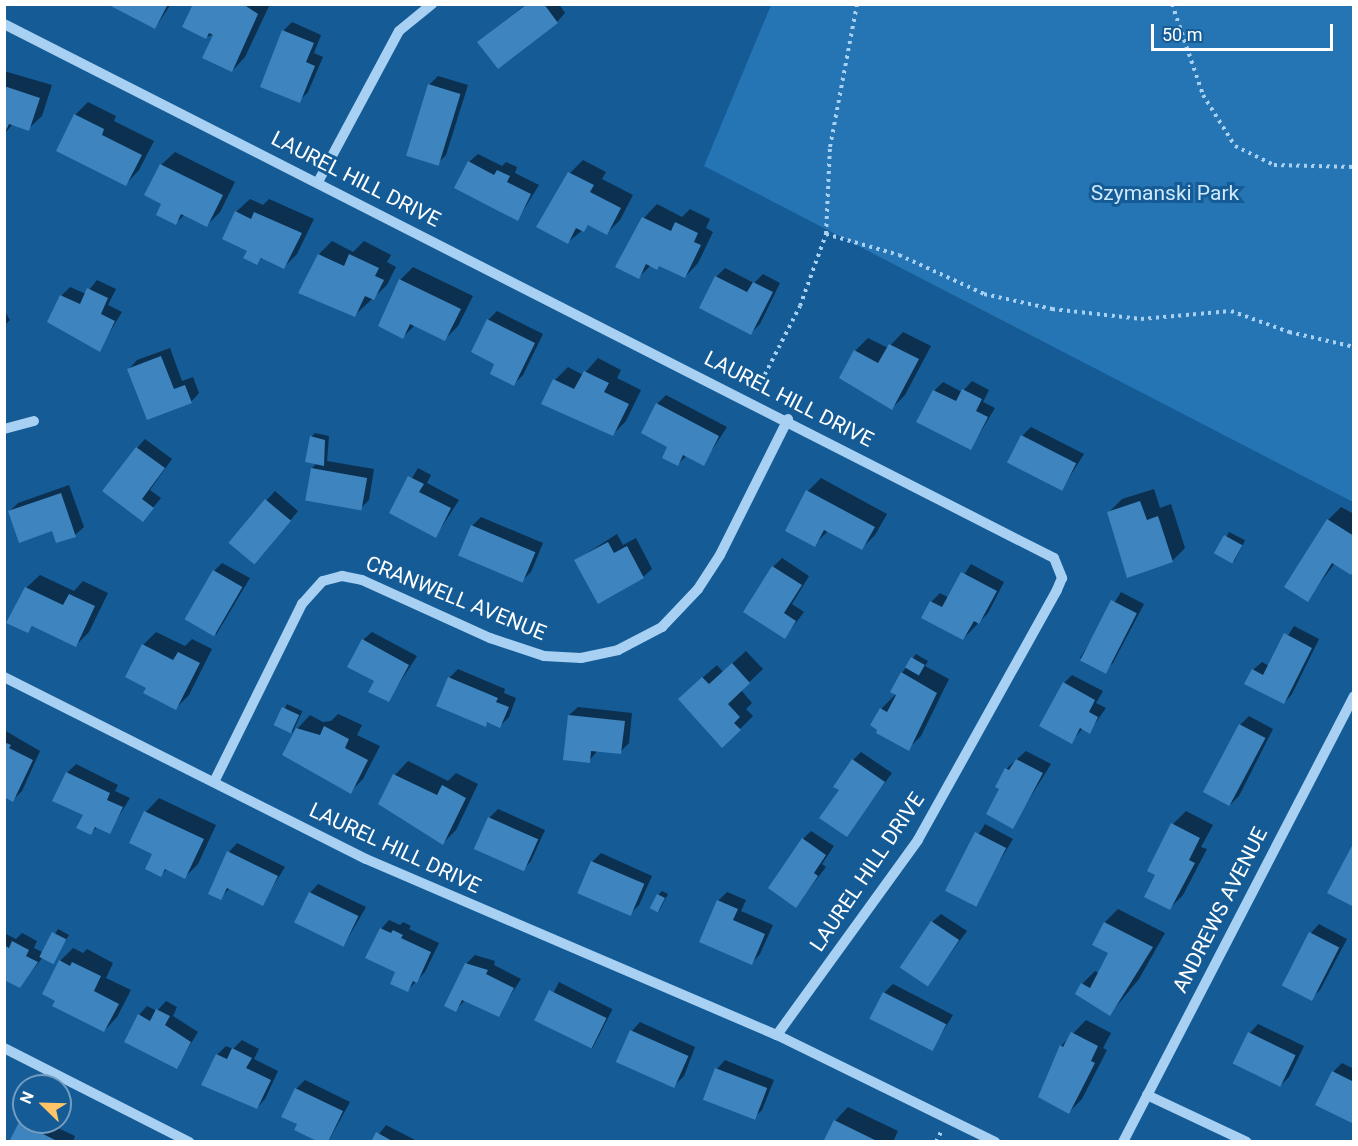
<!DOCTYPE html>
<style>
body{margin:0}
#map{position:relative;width:1358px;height:1146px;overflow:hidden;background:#155b96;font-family:Roboto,sans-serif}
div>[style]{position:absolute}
.green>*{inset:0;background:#2574b3}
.shadow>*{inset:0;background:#0007;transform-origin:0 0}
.building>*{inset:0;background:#3e84be;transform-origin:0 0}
.path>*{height:4px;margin-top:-2px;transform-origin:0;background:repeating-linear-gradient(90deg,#a7d0f2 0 3px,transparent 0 7.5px)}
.minor>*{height:10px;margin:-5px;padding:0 5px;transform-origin:5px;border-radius:5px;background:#a7d0f2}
span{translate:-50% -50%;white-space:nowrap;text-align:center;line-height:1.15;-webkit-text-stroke:6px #155b96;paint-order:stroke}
.street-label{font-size:21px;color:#fff}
.park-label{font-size:21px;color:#cee8fc}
.frame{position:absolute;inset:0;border:6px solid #fff;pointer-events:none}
.north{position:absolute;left:12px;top:1074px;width:60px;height:60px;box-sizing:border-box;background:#155b96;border:2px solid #739dc0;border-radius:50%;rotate:293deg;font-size:16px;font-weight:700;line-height:24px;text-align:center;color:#fff}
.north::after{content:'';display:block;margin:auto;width:21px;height:27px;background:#ffc468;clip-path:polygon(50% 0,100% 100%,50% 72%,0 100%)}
.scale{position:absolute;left:1151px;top:24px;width:182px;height:27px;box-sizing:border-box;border:3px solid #fff;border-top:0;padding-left:8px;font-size:18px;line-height:21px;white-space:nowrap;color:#fff;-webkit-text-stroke:4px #155b96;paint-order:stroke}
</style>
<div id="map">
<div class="green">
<i style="clip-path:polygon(771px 5px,1353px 5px,1353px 502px,704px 166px)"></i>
</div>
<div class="shadow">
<i style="clip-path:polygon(115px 4px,171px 4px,155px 28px)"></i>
<i style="clip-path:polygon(195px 4px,270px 4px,245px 57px,232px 71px,215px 34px,206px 37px)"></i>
<i style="clip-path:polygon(526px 4px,559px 4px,565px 13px,557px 22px,488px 34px)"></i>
<i style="clip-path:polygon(292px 22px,321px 35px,314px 53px,323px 57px,308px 92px,299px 101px,283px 31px)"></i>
<i style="clip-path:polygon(4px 71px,52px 85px,42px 116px,28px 129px,13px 124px,5px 133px)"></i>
<i style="clip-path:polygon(438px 76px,468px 85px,446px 155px,437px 164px,429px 85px)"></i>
<i style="clip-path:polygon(88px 102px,116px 116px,114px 121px,154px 141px,139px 170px,126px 184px,75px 115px)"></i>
<i style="clip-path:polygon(175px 152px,235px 182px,220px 212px,207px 225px,185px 214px,176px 223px,163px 204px,161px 165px)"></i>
<i style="clip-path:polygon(478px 154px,502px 166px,506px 162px,517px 167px,515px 173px,539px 185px,518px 219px,469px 162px)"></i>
<i style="clip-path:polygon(583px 160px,606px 172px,602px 179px,633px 195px,620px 220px,607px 233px,590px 224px,568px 242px,570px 173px)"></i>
<i style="clip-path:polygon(250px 199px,263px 205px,269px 199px,314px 219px,297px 254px,284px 267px,263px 257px,257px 263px,249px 250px,236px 212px)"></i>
<i style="clip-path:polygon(657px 204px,682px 217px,690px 209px,710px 219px,706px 228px,713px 232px,698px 263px,685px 277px,660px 264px,651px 265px,639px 277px,617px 267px,644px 218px)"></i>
<i style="clip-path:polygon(332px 241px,353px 252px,364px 241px,391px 255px,387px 262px,396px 267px,387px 285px,355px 315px,301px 292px,319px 254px)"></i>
<i style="clip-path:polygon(413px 267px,473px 296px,458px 326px,445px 339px,415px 325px,403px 337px,400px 280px)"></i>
<i style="clip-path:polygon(725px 268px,754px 283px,763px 274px,780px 283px,760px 324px,751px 333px,716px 277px)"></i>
<i style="clip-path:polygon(97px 280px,116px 289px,108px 305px,122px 312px,99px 350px,61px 296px,70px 287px,86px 294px)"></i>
<i style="clip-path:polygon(4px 310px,10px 320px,4px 326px)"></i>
<i style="clip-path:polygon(497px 311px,543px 334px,523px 375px,514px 384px,496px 363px,488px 320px)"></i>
<i style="clip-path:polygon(903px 332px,931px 346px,905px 395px,892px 408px,855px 351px,868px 338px,888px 348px)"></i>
<i style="clip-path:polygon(170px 348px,182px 381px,193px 377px,199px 393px,191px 402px,129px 369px,137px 360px)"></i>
<i style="clip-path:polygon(598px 358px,621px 370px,617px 378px,641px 390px,626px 421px,613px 434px,555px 380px,568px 367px,583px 375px)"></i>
<i style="clip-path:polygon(972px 381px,989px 390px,983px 402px,995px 408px,971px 448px,934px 391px,943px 382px,962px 392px)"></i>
<i style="clip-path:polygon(666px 395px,727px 427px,703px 464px,687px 455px,678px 464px,657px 404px)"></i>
<i style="clip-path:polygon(1031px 427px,1084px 454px,1062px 489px,1022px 436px)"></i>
<i style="clip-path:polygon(315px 433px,329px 436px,327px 461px,374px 469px,369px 500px,360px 509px,312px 468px,317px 463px,311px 437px)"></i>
<i style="clip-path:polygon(145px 439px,172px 459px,150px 490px,161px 498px,143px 520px,137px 448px)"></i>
<i style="clip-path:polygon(418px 468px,431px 475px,427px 483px,459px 500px,436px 536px,391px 513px)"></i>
<i style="clip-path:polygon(821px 478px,887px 514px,875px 535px,862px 548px,828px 531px,814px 545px,808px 491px)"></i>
<i style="clip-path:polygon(69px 485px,84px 527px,75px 535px,10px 511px,18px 503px)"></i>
<i style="clip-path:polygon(1154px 489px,1160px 508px,1171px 504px,1185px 548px,1172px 561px,1109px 512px,1122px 499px)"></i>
<i style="clip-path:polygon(275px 491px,298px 511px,263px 554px,230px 541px)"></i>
<i style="clip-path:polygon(1341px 507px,1354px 514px,1354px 570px,1335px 563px,1307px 600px,1328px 520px)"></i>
<i style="clip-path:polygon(481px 517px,543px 543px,531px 572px,522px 581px,472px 526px)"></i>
<i style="left:1229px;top:532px;width:18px;height:24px;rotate:27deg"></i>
<i style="clip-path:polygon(617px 534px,623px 545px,636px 538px,652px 569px,643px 577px,576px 560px)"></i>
<i style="clip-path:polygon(782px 558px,809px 576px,792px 604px,804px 612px,785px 637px,773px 567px)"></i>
<i style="clip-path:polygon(222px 563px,250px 578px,216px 635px,214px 571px)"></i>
<i style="clip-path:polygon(971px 564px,1004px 582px,988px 613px,963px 639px,931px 602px,940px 593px,949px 598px)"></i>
<i style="clip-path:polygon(40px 575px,74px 591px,83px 581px,108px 593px,89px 632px,76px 645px,34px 625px,28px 631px,26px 588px)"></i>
<i style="clip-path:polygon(1121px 592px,1144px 604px,1113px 663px,1105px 671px,1080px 658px)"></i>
<i style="clip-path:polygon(1294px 626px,1319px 639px,1292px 694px,1284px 703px,1253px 670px,1262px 662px,1269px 666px)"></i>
<i style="clip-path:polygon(156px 632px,185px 646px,192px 639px,212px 649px,189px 695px,176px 708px,143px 645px)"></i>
<i style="clip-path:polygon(372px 632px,417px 656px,388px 701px,376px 681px,363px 640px)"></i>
<i style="clip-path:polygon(746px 651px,763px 669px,741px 690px,752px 703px,746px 709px,753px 716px,740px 729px,693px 686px,717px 665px,723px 672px)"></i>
<i style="clip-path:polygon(916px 654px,928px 661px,925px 666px,949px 679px,921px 736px,908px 749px,881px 709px,896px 694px,902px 673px)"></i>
<i style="clip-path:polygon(458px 669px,505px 689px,504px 693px,516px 698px,509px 717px,500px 726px,489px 721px,485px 725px,449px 678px)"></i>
<i style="clip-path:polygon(1072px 675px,1103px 691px,1096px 703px,1106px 708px,1089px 732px,1083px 728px,1071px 742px,1064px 683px)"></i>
<i style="left:287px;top:704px;width:17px;height:23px;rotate:25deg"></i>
<i style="clip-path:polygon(578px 707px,632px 713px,629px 743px,620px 752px,598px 750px,589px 761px,569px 715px)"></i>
<i style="clip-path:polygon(338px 714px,362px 725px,357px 735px,380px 746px,363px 779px,350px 792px,297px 729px,310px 715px,323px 722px,331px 721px)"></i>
<i style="clip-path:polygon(1249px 716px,1273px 729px,1239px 796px,1230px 805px,1240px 725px)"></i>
<i style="clip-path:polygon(4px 730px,40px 751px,22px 791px,13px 800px,4px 796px)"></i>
<i style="clip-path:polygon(1026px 751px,1051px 764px,1012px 827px,1001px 789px,997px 786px,1006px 769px)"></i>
<i style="clip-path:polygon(861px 752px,892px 773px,847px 835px,841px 790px,853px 760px)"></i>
<i style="clip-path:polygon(408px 761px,448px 781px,456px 773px,478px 784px,456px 830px,443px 843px,380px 803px,395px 775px)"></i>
<i style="clip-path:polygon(76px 764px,118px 785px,115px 791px,130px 798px,109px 832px,97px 827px,91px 833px,67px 773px)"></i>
<i style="clip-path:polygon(159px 798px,216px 825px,198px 864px,185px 877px,167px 869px,161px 875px,154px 854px,131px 842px,146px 812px)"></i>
<i style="clip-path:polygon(498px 809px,545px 830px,531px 861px,523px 870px,489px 818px)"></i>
<i style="clip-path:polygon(1186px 811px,1213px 825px,1201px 847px,1207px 849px,1183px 895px,1170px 908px,1157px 874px,1149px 870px,1173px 824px)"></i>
<i style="clip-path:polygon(985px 824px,1013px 839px,973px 906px,952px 877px)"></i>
<i style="clip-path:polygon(811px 831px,834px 846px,822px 864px,826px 867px,796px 906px,803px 839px)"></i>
<i style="clip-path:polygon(237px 843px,285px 867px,262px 904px,230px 888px,220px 898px,229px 852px)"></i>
<i style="clip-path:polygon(601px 853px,652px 876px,639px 905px,630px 914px,592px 862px)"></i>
<i style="clip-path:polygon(318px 884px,366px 907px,344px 945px,310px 893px)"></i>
<i style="clip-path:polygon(662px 891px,668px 894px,659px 911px,658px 895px)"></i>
<i style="clip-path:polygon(727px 892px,746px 900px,741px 911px,773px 925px,760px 954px,752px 963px,718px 901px)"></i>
<i style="clip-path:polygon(1118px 909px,1165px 933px,1139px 979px,1110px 1014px,1082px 984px,1095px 971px,1099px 973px,1110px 953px,1094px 944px,1105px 922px)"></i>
<i style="clip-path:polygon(941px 914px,967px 931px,927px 985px,932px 922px)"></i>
<i style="clip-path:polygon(389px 920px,400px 925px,403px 922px,411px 926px,409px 929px,439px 943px,425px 972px,408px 990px,381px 929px)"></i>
<i style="clip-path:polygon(1319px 924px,1347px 939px,1320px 990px,1311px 999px,1311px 933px)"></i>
<i style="clip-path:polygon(58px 929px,69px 935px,52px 962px,43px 957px,20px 986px,4px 979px,4px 933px,16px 939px,22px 933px,37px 941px,34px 948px,44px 953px)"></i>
<i style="clip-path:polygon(73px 948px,83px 953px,87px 949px,113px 963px,106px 978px,131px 990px,117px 1017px,104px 1031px,57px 1000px,60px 961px)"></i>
<i style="clip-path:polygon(475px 955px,495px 961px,494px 965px,521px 979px,498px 1015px,465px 1000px,455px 1011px,466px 964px)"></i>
<i style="left:559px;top:982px;width:60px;height:44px;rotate:27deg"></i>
<i style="clip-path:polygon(893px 984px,953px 1015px,932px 1049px,884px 993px)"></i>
<i style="clip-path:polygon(166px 1001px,177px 1007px,173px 1016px,198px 1032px,176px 1068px,139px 1015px,147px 1006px,157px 1011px)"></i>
<i style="clip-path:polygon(1086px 1020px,1111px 1033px,1103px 1048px,1107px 1050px,1082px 1099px,1069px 1112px,1061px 1046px)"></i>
<i style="clip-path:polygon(640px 1022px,695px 1047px,684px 1076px,675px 1085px,619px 1062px,632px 1031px)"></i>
<i style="clip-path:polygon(1258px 1024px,1304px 1046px,1289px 1077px,1281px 1085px,1250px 1033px)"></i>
<i style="clip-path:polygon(242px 1040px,259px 1049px,254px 1059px,278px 1071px,265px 1099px,257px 1108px,217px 1055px,226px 1046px,233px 1049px)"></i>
<i style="clip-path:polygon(725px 1060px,774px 1080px,762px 1110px,753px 1119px,717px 1069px)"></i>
<i style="clip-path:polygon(1342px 1063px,1354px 1069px,1354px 1122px,1333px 1072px)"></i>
<i style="clip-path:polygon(305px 1080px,350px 1102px,328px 1142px,322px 1142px,296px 1089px)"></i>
<i style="clip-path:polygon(848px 1107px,898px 1131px,893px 1142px,825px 1142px,835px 1121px)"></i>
<i style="clip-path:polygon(24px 1119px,24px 1122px,45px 1122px,75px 1136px,73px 1142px,11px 1142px)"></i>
<i style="clip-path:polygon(386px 1125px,419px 1142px,373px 1142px)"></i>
</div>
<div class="building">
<i style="clip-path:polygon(107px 4px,168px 4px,155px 29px)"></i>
<i style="clip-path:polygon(193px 4px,243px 4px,258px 14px,232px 72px,202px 58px,213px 35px,209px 33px,206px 39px,182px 27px)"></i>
<i style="clip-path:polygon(527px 4px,544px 4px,558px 23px,498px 69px,477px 42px)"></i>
<i style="clip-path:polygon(282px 30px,314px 43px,306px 62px,315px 66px,300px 103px,260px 87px)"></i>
<i style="left:428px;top:84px;width:34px;height:75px;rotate:17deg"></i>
<i style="clip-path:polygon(4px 86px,40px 98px,29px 131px,9px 124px,4px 135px)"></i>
<i style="clip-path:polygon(74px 114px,104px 129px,102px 135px,142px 155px,126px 186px,56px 151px)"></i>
<i style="clip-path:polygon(468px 161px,494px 175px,497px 170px,510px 176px,507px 182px,531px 194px,518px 221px,454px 188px)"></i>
<i style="clip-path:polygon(160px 164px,223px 195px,207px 227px,181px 214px,176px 225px,156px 215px,161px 204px,144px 195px)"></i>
<i style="clip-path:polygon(568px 172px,594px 185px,590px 192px,621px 208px,607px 235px,588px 225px,584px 232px,576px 228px,568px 244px,536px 227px)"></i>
<i style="clip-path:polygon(235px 211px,251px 219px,254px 212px,302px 233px,284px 269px,261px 258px,257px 265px,243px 258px,247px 251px,222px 239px)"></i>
<i style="clip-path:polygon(642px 217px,671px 231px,675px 222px,698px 233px,694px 242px,701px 245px,685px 278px,659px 266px,657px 270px,646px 264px,639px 279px,615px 267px)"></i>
<i style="clip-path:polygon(318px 254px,344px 266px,349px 254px,379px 268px,375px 276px,384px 280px,374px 300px,365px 296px,355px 317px,298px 293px)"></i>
<i style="clip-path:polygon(715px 276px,747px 292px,753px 282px,773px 292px,751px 335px,699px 308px)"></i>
<i style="clip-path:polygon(399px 279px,461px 309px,445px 341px,410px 324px,403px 339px,378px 326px)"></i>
<i style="clip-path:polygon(87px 288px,108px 298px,101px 314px,115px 321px,100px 352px,47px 322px,60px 295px,80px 304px)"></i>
<i style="clip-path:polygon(487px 319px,535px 343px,514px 386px,490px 374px,494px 364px,471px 352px)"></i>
<i style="clip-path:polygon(889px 344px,919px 359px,892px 410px,839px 378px,854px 350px,878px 363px)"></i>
<i style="clip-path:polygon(161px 356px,174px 389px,185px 385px,192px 403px,147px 420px,127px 369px)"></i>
<i style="clip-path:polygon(584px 371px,609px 383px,604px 392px,629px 404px,613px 436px,541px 404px,553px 379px,574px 389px)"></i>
<i style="clip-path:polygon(962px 389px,982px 399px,976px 411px,988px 417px,971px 450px,916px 422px,933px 390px,956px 401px)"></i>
<i style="clip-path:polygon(656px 403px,719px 436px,704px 466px,683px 455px,678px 466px,662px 458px,667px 447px,641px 433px)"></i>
<i style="left:1021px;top:435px;width:62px;height:31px;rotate:27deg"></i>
<i style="clip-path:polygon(310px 436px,325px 440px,324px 466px,305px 462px)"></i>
<i style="clip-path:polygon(136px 447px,165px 468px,142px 499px,154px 508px,143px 522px,102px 491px)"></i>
<i style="left:311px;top:468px;width:57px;height:33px;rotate:10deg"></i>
<i style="clip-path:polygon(408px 476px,424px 484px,419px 492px,451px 508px,436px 538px,389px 513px)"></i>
<i style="clip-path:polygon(806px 490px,875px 527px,862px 550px,824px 530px,815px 547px,785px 531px)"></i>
<i style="clip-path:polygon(61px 493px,76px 537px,56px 543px,52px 531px,19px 543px,8px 511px)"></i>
<i style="left:265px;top:499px;width:34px;height:57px;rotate:40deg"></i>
<i style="clip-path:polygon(1140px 501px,1147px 520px,1158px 516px,1173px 562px,1127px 578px,1107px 512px)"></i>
<i style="clip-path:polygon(1327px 519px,1354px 536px,1354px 571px,1351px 575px,1332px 563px,1308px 602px,1284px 587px)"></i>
<i style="left:471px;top:525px;width:70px;height:33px;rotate:23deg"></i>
<i style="left:1224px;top:535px;width:21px;height:21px;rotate:29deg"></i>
<i style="clip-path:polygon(608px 542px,614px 553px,627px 546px,644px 578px,598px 604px,574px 560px)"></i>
<i style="clip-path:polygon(772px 566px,802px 585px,784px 613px,796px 621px,785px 639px,743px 612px)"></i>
<i style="left:213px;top:570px;width:34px;height:57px;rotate:30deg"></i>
<i style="clip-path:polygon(961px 572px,997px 591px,979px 624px,974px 621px,963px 640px,921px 618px,930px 601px,942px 607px)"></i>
<i style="clip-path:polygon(25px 587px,63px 605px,69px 594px,95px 606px,76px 647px,32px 626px,28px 633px,6px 623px)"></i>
<i style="left:1111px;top:600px;width:29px;height:68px;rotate:27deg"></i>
<i style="clip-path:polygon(1284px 633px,1312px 648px,1284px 704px,1244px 684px,1252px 669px,1263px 675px)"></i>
<i style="clip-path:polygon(362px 639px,409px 665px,389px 702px,368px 692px,374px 681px,347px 667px)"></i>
<i style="clip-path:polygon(142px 644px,173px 660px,178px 652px,200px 663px,176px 710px,143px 693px,146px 688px,125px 677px)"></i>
<i style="left:911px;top:657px;width:16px;height:12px;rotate:30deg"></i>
<i style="clip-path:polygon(732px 663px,750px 683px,728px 704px,740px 717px,734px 723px,741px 730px,722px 748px,678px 699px,702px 677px,709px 684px)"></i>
<i style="clip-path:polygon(901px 672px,937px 693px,909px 751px,876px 733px,877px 730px,870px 725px,880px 708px,887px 712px,896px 695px,890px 692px)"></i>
<i style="clip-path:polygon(448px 677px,498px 698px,496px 702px,509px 707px,500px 728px,487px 722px,486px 727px,436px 706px)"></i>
<i style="clip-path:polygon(1063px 682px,1095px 700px,1089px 712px,1098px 717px,1090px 734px,1080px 728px,1072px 744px,1039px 726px)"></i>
<i style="left:282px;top:707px;width:19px;height:20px;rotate:25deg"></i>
<i style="clip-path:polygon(568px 715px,625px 721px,621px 754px,591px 751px,590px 763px,563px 760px)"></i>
<i style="left:1239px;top:724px;width:30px;height:77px;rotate:28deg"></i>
<i style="clip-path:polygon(324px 726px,349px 739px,345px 748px,368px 760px,351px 794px,282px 755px,296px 728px,320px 735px)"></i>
<i style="clip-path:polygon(4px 742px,11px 745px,9px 748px,33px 760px,13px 802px,4px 797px)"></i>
<i style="clip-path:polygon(852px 759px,885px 782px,847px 837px,819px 818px,839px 790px,833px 787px)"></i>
<i style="clip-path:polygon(1016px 759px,1043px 773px,1013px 829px,986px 814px,999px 789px,995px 787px,1005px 768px,1009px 770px)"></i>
<i style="clip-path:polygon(66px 772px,110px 793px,107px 800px,123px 807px,110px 834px,95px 827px,91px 835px,76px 828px,83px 815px,52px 801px)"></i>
<i style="clip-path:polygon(393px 774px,437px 795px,442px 785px,466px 798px,443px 845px,378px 804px)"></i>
<i style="clip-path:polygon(144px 811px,204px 839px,185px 879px,165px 869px,161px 877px,145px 869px,152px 854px,129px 843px)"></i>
<i style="left:488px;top:817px;width:55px;height:35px;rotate:24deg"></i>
<i style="clip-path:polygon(1171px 823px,1200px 838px,1189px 860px,1195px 863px,1170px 910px,1144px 897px,1155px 875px,1147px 871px)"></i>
<i style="left:975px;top:832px;width:35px;height:66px;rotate:27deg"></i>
<i style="clip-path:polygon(802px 838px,826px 855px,814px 873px,818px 876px,796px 908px,768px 888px)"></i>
<i style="clip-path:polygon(1354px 842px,1354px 907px,1327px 893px)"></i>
<i style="clip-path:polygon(227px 851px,278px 876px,263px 906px,227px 888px,221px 900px,208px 894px)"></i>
<i style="left:591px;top:861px;width:58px;height:35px;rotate:23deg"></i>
<i style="left:309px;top:892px;width:55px;height:34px;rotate:26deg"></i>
<i style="left:657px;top:894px;width:9px;height:16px;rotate:27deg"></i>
<i style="clip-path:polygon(717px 900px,738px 909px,733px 920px,765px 934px,752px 965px,699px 942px)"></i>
<i style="left:931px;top:921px;width:34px;height:56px;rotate:34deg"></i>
<i style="clip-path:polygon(1104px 922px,1153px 947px,1110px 1016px,1075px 994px,1081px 983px,1090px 988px,1108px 953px,1092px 945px)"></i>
<i style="clip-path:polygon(380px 928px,391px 933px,393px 930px,403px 935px,401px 938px,431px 952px,417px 983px,413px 981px,408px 992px,390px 984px,395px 972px,365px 958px)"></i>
<i style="left:52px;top:932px;width:16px;height:28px;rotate:27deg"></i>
<i style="left:1309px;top:932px;width:34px;height:60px;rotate:27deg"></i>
<i style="clip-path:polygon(12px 941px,29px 950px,26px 956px,38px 962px,20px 988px,4px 980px,4px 945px,9px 948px)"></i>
<i style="clip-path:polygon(59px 960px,70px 966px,72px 962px,101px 976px,94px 991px,119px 1004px,104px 1032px,52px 1006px,55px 1001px,42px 994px)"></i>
<i style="clip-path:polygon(465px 963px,488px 970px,486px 974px,514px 988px,499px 1017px,462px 1000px,456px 1012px,444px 1006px)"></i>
<i style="left:549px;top:990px;width:64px;height:34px;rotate:26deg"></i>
<i style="left:883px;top:992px;width:71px;height:30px;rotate:27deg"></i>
<i style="clip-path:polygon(156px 1009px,170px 1016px,165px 1025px,191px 1042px,177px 1069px,124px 1042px,138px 1014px,150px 1021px)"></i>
<i style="left:630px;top:1030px;width:64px;height:35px;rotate:24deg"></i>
<i style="clip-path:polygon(1071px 1032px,1098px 1046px,1091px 1061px,1095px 1063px,1069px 1114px,1038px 1097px,1060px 1045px,1063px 1047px)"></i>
<i style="left:1248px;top:1032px;width:53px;height:35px;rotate:26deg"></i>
<i style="clip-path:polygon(232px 1048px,252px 1058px,246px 1068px,271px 1080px,257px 1109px,201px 1085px,216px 1054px,227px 1059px)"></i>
<i style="left:715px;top:1068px;width:56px;height:34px;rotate:21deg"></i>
<i style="clip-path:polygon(1332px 1071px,1354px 1082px,1354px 1124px,1315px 1105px)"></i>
<i style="clip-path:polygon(295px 1088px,343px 1111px,328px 1142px,319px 1142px,294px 1130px,297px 1124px,281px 1117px)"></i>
<i style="clip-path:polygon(834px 1120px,879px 1142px,823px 1142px)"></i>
<i style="clip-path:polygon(19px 1122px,59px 1142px,9px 1142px)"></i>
<i style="clip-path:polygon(376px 1132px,394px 1142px,371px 1142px)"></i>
</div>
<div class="path">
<i style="left:1172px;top:4px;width:96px;rotate:71.2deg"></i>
<i style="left:1203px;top:95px;width:60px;rotate:57.9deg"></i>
<i style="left:1235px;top:146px;width:43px;rotate:26deg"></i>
<i style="left:1274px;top:165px;width:80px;rotate:1.4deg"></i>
<i style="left:826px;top:234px;width:76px;rotate:16deg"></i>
<i style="left:899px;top:255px;width:94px;rotate:24.6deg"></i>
<i style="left:984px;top:294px;width:70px;rotate:12.4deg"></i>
<i style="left:1052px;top:309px;width:90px;rotate:6.4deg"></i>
<i style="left:1141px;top:319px;width:90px;rotate:-5.1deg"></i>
<i style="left:1231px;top:311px;width:62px;rotate:19.9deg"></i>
<i style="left:1289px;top:332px;width:67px;rotate:13deg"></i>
<i style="left:758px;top:388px;width:92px;rotate:-62.9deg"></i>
<i style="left:800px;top:306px;width:77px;rotate:-70.1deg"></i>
<i style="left:826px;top:234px;width:87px;rotate:-87.4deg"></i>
<i style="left:830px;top:147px;width:146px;rotate:-79.3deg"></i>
<i style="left:936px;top:1142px;width:11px;rotate:-63deg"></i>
</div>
<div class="minor">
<i style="left:4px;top:24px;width:1178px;rotate:26.96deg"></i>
<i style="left:1054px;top:558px;width:22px;rotate:68deg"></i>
<i style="left:1062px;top:578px;width:13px;rotate:113deg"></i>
<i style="left:1057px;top:590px;width:286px;rotate:119.1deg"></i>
<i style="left:918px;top:840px;width:241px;rotate:125.9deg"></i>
<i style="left:318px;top:182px;width:171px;rotate:-61.8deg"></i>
<i style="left:399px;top:31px;width:43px;rotate:-39.3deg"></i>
<i style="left:4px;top:429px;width:31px;rotate:-15deg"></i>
<i style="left:4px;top:677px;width:405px;rotate:26.7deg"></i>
<i style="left:366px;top:859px;width:447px;rotate:23.2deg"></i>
<i style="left:777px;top:1035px;width:243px;rotate:26.1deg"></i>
<i style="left:214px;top:782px;width:199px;rotate:-63.7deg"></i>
<i style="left:302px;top:604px;width:31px;rotate:-48deg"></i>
<i style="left:323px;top:581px;width:20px;rotate:-15deg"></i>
<i style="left:342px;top:576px;width:20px;rotate:11deg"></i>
<i style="left:362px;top:580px;width:141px;rotate:24.4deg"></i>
<i style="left:490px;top:638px;width:57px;rotate:18.4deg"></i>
<i style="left:544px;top:656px;width:37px;rotate:3deg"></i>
<i style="left:581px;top:658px;width:38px;rotate:-12deg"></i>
<i style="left:618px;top:650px;width:50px;rotate:-27.6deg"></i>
<i style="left:662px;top:627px;width:52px;rotate:-46.5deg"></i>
<i style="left:698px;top:589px;width:40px;rotate:-57.1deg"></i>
<i style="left:720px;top:555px;width:152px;rotate:-63.4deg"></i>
<i style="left:4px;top:1048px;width:208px;rotate:26.9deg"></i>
<i style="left:1147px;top:1095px;width:110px;rotate:25.2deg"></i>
<i style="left:1123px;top:1142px;width:502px;rotate:-62.62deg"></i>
</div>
<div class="street-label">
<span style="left:356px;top:179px;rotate:27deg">LAUREL HILL DRIVE</span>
<span style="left:789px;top:399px;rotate:27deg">LAUREL HILL DRIVE</span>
<span style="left:456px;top:598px;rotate:22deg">CRANWELL AVENUE</span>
<span style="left:395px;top:848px;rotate:25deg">LAUREL HILL DRIVE</span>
<span style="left:867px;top:872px;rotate:-56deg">LAUREL HILL DRIVE</span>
<span style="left:1220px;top:910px;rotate:-63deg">ANDREWS AVENUE</span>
</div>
<div class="park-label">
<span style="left:1165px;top:193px">Szymanski Park</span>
</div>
<div class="frame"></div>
<div class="north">N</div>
<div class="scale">50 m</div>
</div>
